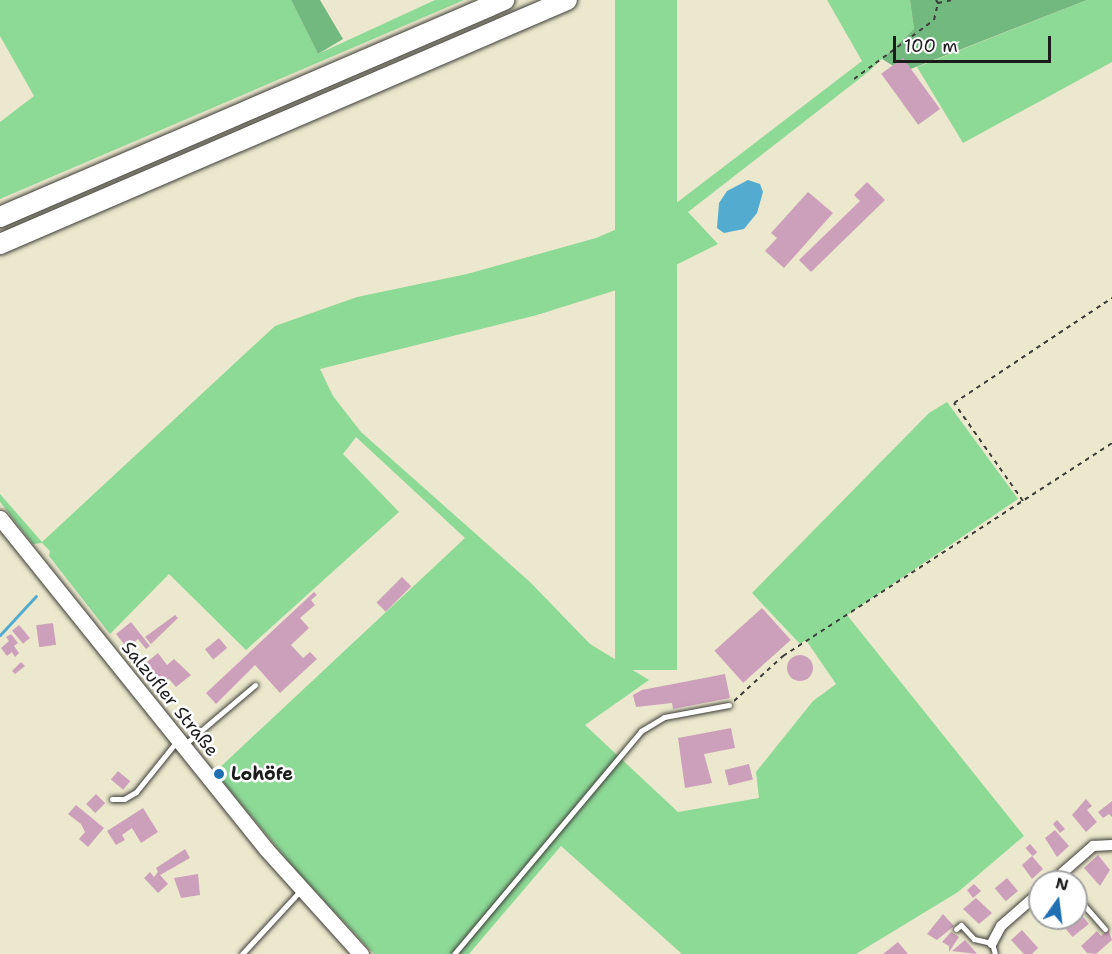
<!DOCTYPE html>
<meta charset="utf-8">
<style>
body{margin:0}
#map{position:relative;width:1112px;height:954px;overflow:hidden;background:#ece8cd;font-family:"Shantell Sans",sans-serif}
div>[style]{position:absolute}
.green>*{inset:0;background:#8dd996;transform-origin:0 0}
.forest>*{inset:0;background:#72b97f}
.water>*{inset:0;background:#53acd0}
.stream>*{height:3px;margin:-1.5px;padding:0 1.5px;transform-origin:1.5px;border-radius:1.5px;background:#53acd0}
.building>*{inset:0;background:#cca0bb;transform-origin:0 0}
.round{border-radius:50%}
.path>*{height:2px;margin-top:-1px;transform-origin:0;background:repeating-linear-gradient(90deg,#3b3b37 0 4.5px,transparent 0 9px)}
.roads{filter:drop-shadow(0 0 2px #3b3b37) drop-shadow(0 0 2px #3b3b37)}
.lane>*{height:5px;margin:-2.5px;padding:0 2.5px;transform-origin:2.5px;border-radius:2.5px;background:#fff}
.street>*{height:10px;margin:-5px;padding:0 5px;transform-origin:5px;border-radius:5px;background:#fff}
.secondary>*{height:15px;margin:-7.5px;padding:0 7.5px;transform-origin:7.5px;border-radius:7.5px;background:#fff}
.highway>*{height:20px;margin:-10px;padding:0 10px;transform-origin:10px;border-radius:10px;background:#fff}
.dots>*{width:16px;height:16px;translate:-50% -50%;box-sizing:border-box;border:3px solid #fff;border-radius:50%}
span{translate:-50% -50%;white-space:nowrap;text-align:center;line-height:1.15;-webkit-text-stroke:5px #fff;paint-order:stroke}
.street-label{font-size:18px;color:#1c1c1c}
.poi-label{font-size:18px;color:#1c1c1c;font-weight:700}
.left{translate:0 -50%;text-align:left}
.north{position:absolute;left:1028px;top:870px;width:60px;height:60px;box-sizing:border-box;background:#fff;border:2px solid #a4a4a4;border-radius:50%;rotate:14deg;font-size:16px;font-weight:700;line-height:24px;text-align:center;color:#1c1c1c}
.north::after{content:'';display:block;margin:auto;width:21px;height:27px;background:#1f6fb2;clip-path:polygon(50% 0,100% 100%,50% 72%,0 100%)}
.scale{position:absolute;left:893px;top:36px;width:158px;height:27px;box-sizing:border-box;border:3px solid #1c1c1c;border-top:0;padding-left:8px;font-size:18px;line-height:21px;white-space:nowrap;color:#1c1c1c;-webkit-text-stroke:4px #fff;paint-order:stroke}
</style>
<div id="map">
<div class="green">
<i style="clip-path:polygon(0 0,291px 0,318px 54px,435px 0,464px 0,0 199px,0 122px,34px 96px,0 36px)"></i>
<i style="left:615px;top:0;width:62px;height:670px"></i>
<i style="clip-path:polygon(827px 0,910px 0,914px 29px,868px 72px,688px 212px,718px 244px,642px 282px,537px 315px,320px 369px,333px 396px,361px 432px,530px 582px,590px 644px,649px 680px,585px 725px,678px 812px,759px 798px,756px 772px,813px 701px,836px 684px,806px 640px,800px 644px,752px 593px,929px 413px,947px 402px,1018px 499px,847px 615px,1024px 836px,958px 892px,856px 954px,682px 954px,561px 846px,469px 954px,374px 954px,295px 869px,215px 772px,465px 538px,356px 437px,343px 454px,399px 512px,246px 650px,169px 574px,110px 634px,49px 556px,50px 551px,42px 543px,33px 544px,0 502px,0 494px,42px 542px,275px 326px,357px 297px,467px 274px,596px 238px,675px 204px,862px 61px)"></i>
<i style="clip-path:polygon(1087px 0,1112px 0,1112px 62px,963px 143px,917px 67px)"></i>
</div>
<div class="forest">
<i style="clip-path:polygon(291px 0,320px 0,343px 39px,318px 54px)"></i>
<i style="clip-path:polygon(910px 0,1087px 0,903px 72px,882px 59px,914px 29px)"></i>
</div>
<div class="water">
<i style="clip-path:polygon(748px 180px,760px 184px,763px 192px,757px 213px,744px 229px,724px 233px,717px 228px,719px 203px,727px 191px)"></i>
</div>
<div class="stream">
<i style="left:0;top:635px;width:53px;rotate:-47.3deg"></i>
</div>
<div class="building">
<i style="left:903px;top:58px;width:63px;height:27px;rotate:54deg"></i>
<i style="clip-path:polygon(867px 182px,885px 200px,811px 272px,799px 260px,860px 201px,854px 195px)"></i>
<i style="clip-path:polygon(808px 192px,833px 213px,784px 268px,765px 251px,777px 238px,771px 233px)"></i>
<i style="left:402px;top:577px;width:13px;height:36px;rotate:45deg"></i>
<i style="clip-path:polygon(314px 592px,317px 595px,311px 600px,315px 605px,300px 618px,309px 628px,291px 645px,303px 658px,310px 652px,317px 659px,280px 693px,255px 665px,216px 704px,206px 693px)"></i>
<i style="left:762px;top:608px;width:43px;height:64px;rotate:48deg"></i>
<i style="clip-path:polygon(175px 615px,178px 618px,151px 644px,145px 637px)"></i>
<i style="clip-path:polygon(131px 622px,150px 646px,146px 649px,138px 639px,127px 648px,116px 634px)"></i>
<i style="left:53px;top:623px;width:22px;height:17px;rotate:82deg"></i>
<i style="left:19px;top:625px;width:17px;height:9px;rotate:50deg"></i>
<i style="clip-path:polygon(11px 634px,18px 643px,14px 646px,19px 653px,15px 657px,12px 652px,7px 656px,1px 648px,9px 641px,6px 637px)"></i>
<i style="left:219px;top:638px;width:13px;height:18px;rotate:51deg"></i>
<i style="clip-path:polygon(158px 653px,167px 665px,174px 659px,191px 675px,176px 687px,169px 679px,159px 687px,142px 666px)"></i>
<i class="round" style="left:787px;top:655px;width:26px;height:26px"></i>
<i style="clip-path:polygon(21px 662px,25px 666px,15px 674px,12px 671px)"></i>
<i style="clip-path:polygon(725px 674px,730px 698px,673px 709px,672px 703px,636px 707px,633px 695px,642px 690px)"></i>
<i style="clip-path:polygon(731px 728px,735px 748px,704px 754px,712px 783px,685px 788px,678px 738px)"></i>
<i style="left:749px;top:764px;width:16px;height:25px;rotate:76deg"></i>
<i style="left:118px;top:771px;width:16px;height:11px;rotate:40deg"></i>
<i style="left:96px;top:794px;width:13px;height:14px;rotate:45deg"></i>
<i style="clip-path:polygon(1086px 799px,1092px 806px,1087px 810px,1097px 822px,1086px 832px,1072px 815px)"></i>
<i style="clip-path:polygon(1112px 801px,1112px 817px,1109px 814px,1103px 818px,1098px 812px)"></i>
<i style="clip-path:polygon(76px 805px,104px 828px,88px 847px,79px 839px,85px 832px,81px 824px,68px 814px)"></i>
<i style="clip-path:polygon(143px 808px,158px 832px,141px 843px,132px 828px,122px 835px,125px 840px,116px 845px,107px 831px)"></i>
<i style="clip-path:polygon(1057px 820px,1065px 829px,1060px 833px,1053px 824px)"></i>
<i style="clip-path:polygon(1055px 830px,1069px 846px,1057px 857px,1045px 838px)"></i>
<i style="left:1030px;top:844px;width:11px;height:6px;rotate:49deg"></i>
<i style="clip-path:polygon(185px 849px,190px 858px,160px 875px,168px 884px,158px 893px,144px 878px,150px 872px,154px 877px,158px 872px,156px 868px)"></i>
<i style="clip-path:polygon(1098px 855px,1110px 870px,1100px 886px,1084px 868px)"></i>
<i style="clip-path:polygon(1032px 856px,1043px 869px,1032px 879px,1022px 865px)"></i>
<i style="clip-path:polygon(198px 874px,200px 895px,181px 898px,174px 878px)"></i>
<i style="left:1007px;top:878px;width:17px;height:16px;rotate:50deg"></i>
<i style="clip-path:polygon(974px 884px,981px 891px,973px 898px,967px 890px)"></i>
<i style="clip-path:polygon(976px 898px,992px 913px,979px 924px,963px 909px)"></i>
<i style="left:1080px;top:913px;width:14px;height:21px;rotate:51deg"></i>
<i style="clip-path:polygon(943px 914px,954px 926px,937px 940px,927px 934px)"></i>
<i style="clip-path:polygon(1108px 929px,1112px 940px,1096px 954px,1087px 953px,1081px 946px,1097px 931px,1101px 936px)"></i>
<i style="clip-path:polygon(1022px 930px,1038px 948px,1032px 954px,1024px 954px,1011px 940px)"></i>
<i style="clip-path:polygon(951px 932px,959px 937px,949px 952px,949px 946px,942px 942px)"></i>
<i style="clip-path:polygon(965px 940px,972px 948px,977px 954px,952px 951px)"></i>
<i style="clip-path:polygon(898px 942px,908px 954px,883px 954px)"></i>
</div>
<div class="path">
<i style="left:936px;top:0;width:4px;rotate:56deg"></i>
<i style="left:938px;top:3px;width:14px;rotate:-12deg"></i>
<i style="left:854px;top:79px;width:99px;rotate:-36.4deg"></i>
<i style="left:934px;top:20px;width:17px;rotate:-77deg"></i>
<i style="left:1023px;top:501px;width:120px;rotate:-125.1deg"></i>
<i style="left:954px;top:403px;width:190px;rotate:-33.6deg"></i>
<i style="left:734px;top:701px;width:67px;rotate:-42.6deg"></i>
<i style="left:783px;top:656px;width:392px;rotate:-32.9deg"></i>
</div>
<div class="roads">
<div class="lane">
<i style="left:184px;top:745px;width:93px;rotate:-40.2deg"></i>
<i style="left:112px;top:799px;width:12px"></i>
<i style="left:124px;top:799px;width:14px;rotate:-30deg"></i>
<i style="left:136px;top:792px;width:65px;rotate:-51.2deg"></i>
<i style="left:1076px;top:896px;width:44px;rotate:48.7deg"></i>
<i style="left:956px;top:929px;width:6px;rotate:-39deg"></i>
<i style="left:961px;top:925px;width:19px;rotate:47deg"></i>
<i style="left:974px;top:939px;width:18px;rotate:13deg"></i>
<i style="left:992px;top:943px;width:11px;rotate:75deg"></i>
<i style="left:242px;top:954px;width:86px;rotate:-47.4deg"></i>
<i style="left:454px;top:954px;width:291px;rotate:-50deg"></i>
<i style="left:641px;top:731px;width:27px;rotate:-31deg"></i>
<i style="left:664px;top:717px;width:66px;rotate:-10.5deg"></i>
</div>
<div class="street">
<i style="left:1052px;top:882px;width:55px;rotate:-41.3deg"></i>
<i style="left:1093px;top:846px;width:19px;rotate:-3deg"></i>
<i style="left:992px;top:943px;width:19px;rotate:-62deg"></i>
<i style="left:1001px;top:926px;width:52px;rotate:-41.1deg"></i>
</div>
<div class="secondary">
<i style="left:0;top:518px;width:425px;rotate:51.2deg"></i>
<i style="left:266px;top:849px;width:142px;rotate:47.9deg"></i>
</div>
<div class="highway">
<i style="left:0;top:217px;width:549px;rotate:-23.29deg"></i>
<i style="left:0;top:244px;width:617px;rotate:-23.28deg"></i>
</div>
</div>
<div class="dots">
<i style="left:219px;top:774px;background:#1f6fb2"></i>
</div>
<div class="street-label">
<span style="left:170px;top:699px;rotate:51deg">Salzufler Straße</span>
</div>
<div class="poi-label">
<span class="left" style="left:231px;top:774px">Lohöfe</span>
</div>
<div class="north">N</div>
<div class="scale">100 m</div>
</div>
